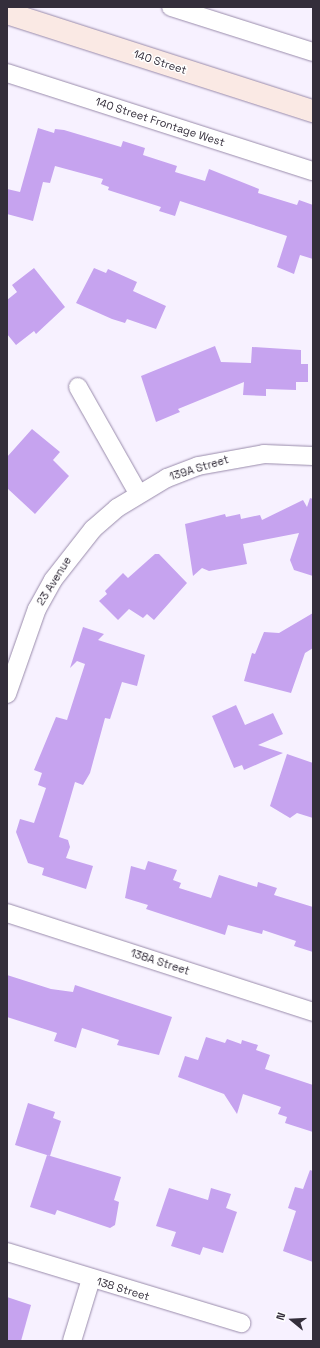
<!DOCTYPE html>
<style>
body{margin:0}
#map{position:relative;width:320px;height:1348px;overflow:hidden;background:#f7f1ff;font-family:"Space Grotesk",sans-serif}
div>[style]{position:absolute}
.building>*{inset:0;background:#c6a3ef}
.roads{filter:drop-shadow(0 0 1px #998bab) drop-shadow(0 0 1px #998bab)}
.minor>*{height:18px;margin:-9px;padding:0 9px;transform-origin:9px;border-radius:9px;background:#fff}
.secondary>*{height:22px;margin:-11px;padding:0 11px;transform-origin:11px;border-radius:11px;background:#fae9e4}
span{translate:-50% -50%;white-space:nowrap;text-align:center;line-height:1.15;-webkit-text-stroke:3px #fff;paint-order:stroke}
.street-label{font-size:11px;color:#342e3b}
.frame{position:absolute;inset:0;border:8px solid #342e3b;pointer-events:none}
.north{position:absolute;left:272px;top:1300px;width:40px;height:40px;-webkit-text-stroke:3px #fff;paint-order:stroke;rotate:288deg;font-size:11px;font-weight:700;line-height:16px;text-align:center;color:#342e3b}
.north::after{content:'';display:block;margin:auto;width:14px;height:18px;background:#342e3b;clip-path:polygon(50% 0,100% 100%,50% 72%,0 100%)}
</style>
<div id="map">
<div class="building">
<i style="clip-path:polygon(38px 128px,54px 133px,55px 129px,64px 130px,121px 147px,123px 141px,145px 148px,143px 155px,177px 166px,175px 172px,205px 181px,209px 169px,259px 189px,258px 193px,297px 205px,299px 200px,313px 205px,313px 259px,300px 255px,294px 274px,277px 267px,287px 236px,180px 201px,175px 216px,159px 211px,161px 207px,108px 190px,109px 187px,101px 184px,103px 179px,55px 166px,50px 183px,43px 182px,33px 221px,7px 214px,7px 189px,20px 192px)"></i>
<i style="clip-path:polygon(34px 268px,65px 307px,36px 334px,34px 331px,16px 345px,7px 334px,7px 300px,17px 292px,12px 285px)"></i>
<i style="clip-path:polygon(94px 268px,106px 273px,108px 269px,137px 282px,133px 291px,166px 306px,156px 329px,127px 319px,125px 323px,112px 319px,76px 303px)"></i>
<i style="clip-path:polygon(215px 346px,221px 362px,251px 363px,252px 347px,301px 350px,301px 364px,308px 364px,308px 382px,296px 382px,296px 390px,266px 389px,266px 396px,243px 395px,244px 382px,178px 409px,180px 412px,156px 422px,141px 376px)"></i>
<i style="clip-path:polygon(32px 429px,60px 452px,53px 460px,69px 476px,35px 514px,7px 488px,7px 457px)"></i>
<i style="clip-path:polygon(310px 498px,313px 499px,313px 576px,294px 570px,290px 560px,299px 533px,243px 544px,247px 564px,209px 571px,202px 568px,193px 576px,185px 524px,225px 514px,226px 517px,240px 514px,241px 519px,260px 515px,262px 520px,303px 500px,307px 507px)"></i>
<i style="clip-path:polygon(155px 554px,159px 554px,187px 583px,154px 620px,147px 614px,143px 618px,129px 609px,118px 620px,99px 601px,107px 594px,105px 591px,123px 573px,128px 578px)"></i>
<i style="clip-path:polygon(313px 613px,313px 648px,305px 653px,291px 693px,244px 681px,252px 653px,255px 654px,264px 632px,279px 633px)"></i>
<i style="clip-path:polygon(83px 627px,104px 634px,98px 640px,145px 655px,137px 686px,122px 682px,110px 719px,105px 718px,90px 773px,83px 785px,75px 782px,59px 837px,68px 840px,70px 847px,66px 858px,93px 866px,86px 889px,42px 875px,44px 868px,28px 863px,16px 832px,20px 819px,34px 823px,46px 788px,38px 785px,42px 773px,34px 770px,56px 717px,67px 720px,85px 664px,77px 661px,70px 668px)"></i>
<i style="clip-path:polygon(236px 705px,245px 725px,273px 713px,283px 734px,258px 745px,283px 753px,244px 770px,242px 765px,234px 768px,212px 716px)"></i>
<i style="clip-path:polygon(287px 754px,313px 763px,313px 818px,297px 813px,290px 818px,270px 806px)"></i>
<i style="clip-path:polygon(148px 861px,177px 870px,173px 880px,181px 883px,179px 888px,211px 898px,219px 875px,257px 887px,258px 882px,277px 888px,274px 895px,313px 907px,313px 952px,294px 946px,296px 941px,263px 930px,262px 934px,228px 925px,225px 935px,146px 909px,148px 905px,125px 898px,131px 866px,145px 870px)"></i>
<i style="clip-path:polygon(7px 975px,51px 989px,73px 992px,75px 985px,172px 1017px,159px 1055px,117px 1045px,119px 1040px,82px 1028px,76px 1048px,54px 1041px,57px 1033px,7px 1017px)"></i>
<i style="clip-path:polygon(206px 1037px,225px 1043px,227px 1039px,241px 1044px,242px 1040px,258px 1045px,256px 1050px,270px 1055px,265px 1069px,313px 1085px,313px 1132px,285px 1123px,287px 1117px,278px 1114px,281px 1107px,243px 1094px,237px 1114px,224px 1094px,178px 1077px,185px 1056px,198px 1060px)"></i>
<i style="clip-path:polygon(28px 1103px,55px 1112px,53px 1118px,61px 1121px,50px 1156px,15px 1145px)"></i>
<i style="clip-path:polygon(47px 1155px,121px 1177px,114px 1200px,119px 1202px,115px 1225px,110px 1228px,57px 1210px,55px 1215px,30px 1207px)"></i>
<i style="clip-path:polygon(310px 1170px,313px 1171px,313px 1262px,283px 1251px,296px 1211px,288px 1208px,295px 1187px,303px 1189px)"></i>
<i style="clip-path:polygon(169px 1188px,208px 1200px,211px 1188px,231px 1194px,226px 1208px,237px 1212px,223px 1253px,203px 1247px,200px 1255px,171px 1246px,176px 1232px,156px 1226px)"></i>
<i style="clip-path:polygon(7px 1297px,31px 1305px,21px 1341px,7px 1341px)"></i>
</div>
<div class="roads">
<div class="minor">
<i style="left:171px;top:7px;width:149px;rotate:17.6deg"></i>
<i style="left:7px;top:73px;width:321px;rotate:17.8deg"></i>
<i style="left:78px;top:387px;width:122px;rotate:60.5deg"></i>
<i style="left:7px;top:694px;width:90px;rotate:-70.6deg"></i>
<i style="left:37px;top:609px;width:33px;rotate:-61deg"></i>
<i style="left:53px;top:580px;width:65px;rotate:-51.9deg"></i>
<i style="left:93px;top:529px;width:32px;rotate:-41deg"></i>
<i style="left:117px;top:508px;width:58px;rotate:-31deg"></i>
<i style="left:167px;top:478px;width:33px;rotate:-21deg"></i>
<i style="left:198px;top:466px;width:67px;rotate:-10.3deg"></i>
<i style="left:264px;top:454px;width:49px;rotate:2.3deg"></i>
<i style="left:7px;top:913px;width:322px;rotate:17.9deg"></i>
<i style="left:7px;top:1252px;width:245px;rotate:16.9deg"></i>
<i style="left:72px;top:1341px;width:65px;rotate:-73deg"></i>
</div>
<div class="secondary">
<i style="left:7px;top:13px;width:321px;rotate:17.8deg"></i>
</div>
</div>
<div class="street-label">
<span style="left:160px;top:62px;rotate:18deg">140 Street</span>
<span style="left:160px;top:122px;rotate:18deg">140 Street Frontage West</span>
<span style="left:199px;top:468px;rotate:-17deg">139A Street</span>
<span style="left:54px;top:581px;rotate:-58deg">23 Avenue</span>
<span style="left:160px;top:962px;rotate:18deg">138A Street</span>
<span style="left:123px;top:1289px;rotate:17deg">138 Street</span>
</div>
<div class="frame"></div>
<div class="north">N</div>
</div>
